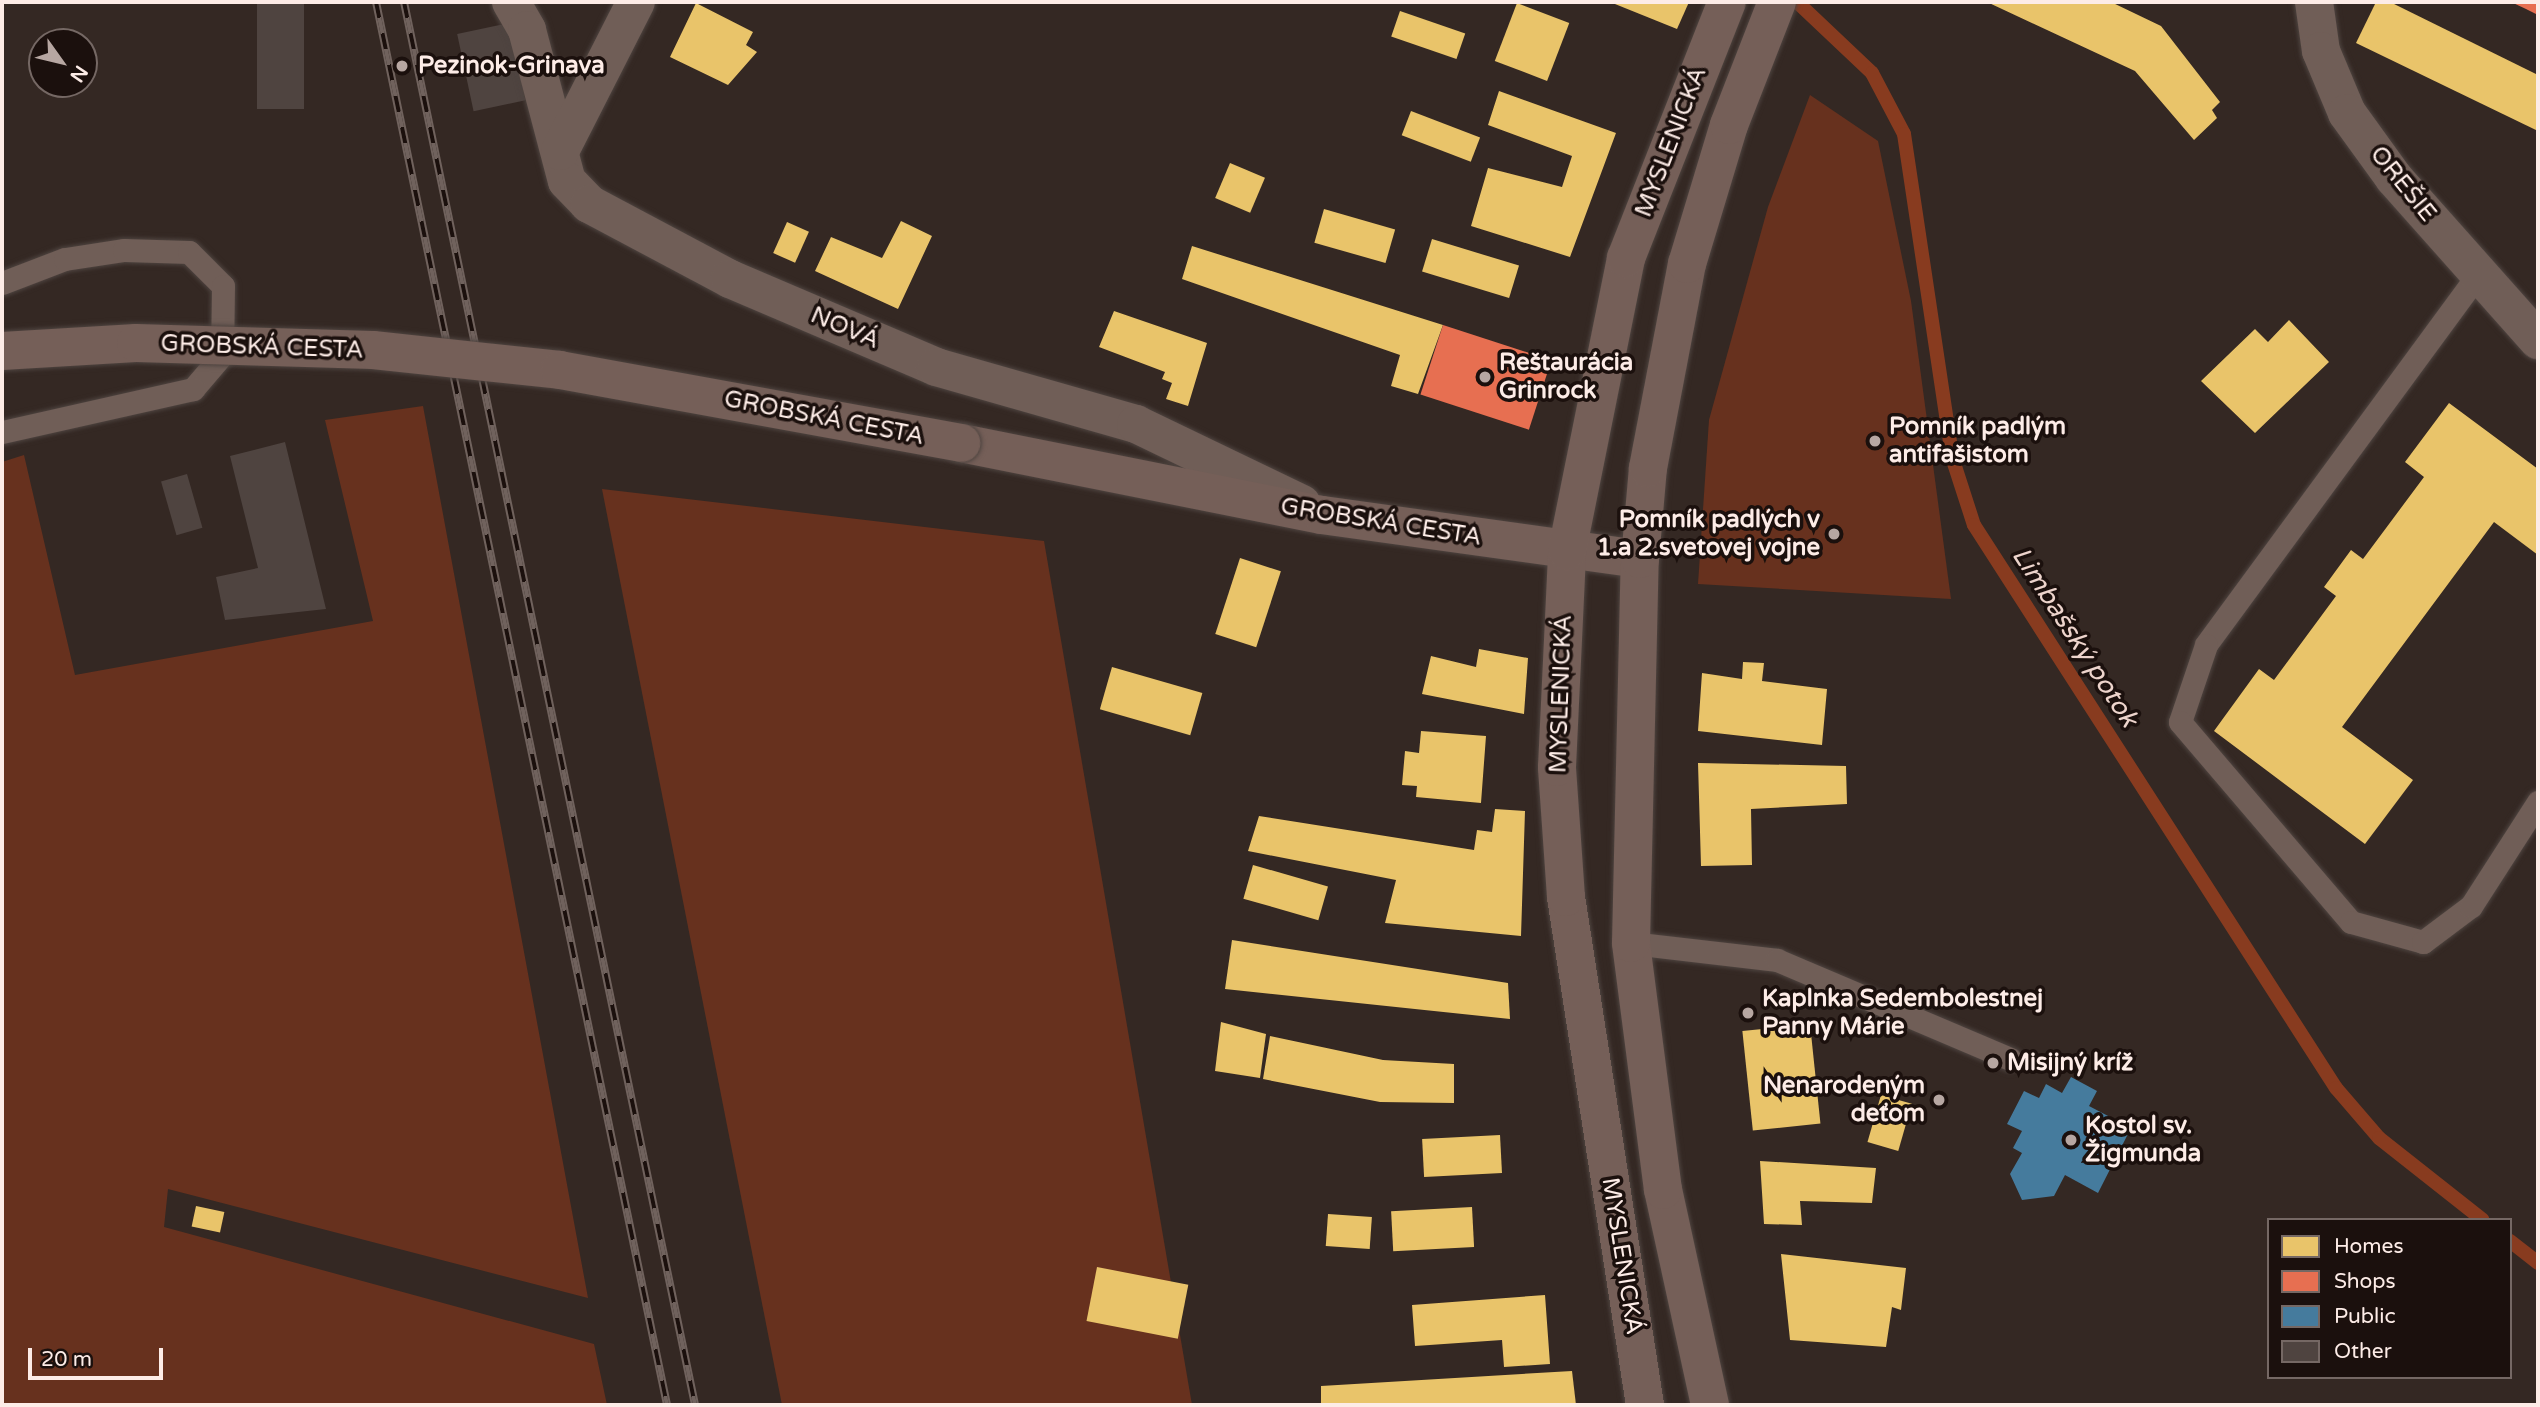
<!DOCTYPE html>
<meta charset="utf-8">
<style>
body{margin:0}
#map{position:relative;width:2540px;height:1407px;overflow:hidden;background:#342823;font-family:"Varela Round",sans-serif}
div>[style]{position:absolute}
.green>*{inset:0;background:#67311e}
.homes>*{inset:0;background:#e9c46a;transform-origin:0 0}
.shops>*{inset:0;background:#e76f51;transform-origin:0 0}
.public>*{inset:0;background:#457b9d}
.stream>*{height:14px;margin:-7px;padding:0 7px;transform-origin:7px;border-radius:7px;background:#883b1f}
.building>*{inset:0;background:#4f4440;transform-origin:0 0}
.roads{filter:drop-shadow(0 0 2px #4e4440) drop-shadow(0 0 2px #4e4440)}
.lane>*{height:23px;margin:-11.5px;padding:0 11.5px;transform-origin:11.5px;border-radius:11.5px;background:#705e57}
.street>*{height:38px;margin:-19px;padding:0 19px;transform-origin:19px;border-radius:19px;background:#705e57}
.secondary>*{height:38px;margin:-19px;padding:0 19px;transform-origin:19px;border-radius:19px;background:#755f58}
.rail>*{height:8px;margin-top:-4px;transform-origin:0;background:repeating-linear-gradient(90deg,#1b100d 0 16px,#70625d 0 32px);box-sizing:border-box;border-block:2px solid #70625d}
.bridges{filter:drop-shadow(0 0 2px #4e4440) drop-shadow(0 0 2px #4e4440)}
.secondary-bridge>*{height:38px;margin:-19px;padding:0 19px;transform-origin:19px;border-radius:19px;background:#755f58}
.dots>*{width:19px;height:19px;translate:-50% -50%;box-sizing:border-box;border:4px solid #1b100d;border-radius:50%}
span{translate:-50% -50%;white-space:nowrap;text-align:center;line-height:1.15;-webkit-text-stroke:7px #1b100d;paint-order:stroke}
.poi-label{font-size:24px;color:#fdece7;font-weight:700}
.left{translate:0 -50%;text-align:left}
.right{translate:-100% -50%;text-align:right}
.street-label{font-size:24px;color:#fdece7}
.water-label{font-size:26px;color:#edd4cc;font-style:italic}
.frame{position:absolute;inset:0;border:4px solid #fdece7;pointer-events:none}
.legend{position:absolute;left:2267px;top:1218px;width:245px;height:161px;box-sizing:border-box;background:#1b100d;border:2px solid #756864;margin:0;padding:9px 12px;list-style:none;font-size:21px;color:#fdece7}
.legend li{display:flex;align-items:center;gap:14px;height:35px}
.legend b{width:35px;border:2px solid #756864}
.north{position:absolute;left:28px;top:28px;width:70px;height:70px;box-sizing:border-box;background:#1b100d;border:2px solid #756864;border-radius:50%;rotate:124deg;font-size:19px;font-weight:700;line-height:28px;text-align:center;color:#fdece7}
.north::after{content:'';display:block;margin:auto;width:24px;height:32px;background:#b7a7a2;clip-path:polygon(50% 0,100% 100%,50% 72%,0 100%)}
.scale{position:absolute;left:28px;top:1348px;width:135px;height:32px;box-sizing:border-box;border:4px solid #fdece7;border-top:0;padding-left:9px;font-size:21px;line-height:24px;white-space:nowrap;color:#fdece7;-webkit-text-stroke:5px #1b100d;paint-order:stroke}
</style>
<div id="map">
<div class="green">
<i style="clip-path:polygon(1810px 95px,1878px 141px,1911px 301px,1951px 599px,1698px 584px,1709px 420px,1768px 207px)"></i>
<i style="clip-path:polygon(423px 406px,588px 1298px,168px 1189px,164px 1227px,594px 1344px,607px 1405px,2px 1405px,2px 462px,24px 455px,75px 675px,373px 621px,325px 420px)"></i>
<i style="clip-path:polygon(602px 489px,1044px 541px,1192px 1405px,782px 1405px)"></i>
</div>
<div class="homes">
<i style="clip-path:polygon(1610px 2px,1689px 2px,1677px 29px)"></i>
<i style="clip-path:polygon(1987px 2px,2111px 2px,2161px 26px,2220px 102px,2212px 110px,2217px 118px,2194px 140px,2135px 71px)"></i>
<i style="clip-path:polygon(2376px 2px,2390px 2px,2538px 75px,2538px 131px,2356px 43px)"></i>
<i style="clip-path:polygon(696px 3px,753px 32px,746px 45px,757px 52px,728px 85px,670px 57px)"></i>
<i style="left:1517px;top:3px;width:56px;height:62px;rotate:21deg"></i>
<i style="left:1400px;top:11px;width:69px;height:27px;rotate:19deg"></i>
<i style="clip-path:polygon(1499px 91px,1616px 133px,1570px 257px,1471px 226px,1488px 168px,1562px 187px,1572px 156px,1488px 125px)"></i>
<i style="left:1411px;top:111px;width:74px;height:26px;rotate:21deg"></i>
<i style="left:1230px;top:163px;width:38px;height:38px;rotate:23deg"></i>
<i style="left:1324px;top:209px;width:74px;height:35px;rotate:16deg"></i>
<i style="clip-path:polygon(901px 221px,932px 236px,898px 309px,815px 271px,831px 237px,882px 258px)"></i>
<i style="left:787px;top:222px;width:24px;height:34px;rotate:24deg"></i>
<i style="left:1432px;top:239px;width:91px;height:34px;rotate:17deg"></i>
<i style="clip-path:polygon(1192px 246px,1443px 325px,1418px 394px,1391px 386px,1400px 355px,1182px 279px)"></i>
<i style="clip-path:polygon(1114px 311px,1207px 343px,1188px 406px,1166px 399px,1172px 383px,1162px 379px,1165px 372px,1099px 347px)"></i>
<i style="clip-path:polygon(2289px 320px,2329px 362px,2255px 433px,2201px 381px,2255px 329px,2268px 342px)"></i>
<i style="clip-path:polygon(2449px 403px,2538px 469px,2538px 555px,2494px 522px,2342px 727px,2413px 780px,2365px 844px,2214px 731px,2259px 669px,2274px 680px,2336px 596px,2324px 587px,2351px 550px,2363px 559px,2424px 477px,2405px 462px)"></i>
<i style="left:1240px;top:558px;width:43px;height:80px;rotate:18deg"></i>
<i style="clip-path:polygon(1479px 649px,1528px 658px,1524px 714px,1422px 694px,1431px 656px,1476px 667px)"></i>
<i style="clip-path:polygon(1743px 662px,1764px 663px,1762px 681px,1827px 689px,1822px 745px,1698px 731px,1702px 673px,1742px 679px)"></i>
<i style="left:1112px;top:667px;width:94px;height:44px;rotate:16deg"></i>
<i style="clip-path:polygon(1421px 731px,1486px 736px,1481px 803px,1416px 797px,1417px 786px,1402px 785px,1405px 751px,1419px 753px)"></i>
<i style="clip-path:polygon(1698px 763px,1846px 766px,1847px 804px,1751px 809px,1752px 865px,1701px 866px)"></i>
<i style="clip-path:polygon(1495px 809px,1525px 811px,1521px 936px,1385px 923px,1396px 880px,1248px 851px,1259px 816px,1474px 850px,1477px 830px,1492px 832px)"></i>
<i style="left:1253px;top:865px;width:78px;height:35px;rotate:16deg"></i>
<i style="clip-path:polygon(1232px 940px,1508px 983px,1510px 1019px,1225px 989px)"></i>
<i style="clip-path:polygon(1221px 1022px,1266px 1034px,1260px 1078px,1215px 1071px)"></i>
<i style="left:1810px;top:1024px;width:100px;height:68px;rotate:84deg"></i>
<i style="clip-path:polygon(1270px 1036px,1383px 1060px,1454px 1064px,1454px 1103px,1380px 1102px,1263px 1079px)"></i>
<i style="left:1881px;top:1095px;width:32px;height:49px;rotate:16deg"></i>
<i style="left:1500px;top:1135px;width:38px;height:78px;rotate:87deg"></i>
<i style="clip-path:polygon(1760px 1161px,1876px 1168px,1872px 1203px,1800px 1201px,1802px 1225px,1764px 1224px)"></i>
<i style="left:196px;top:1206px;width:29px;height:21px;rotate:12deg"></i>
<i style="left:1472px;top:1207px;width:40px;height:81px;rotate:87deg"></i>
<i style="left:1328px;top:1214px;width:44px;height:32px;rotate:4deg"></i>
<i style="clip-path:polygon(1781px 1254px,1906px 1268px,1901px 1310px,1892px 1307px,1886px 1347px,1790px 1340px)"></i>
<i style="left:1097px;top:1267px;width:93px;height:55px;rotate:11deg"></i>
<i style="clip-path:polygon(1545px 1295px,1550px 1364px,1504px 1367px,1502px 1340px,1415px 1346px,1412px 1305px)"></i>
<i style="clip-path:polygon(1572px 1371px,1576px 1405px,1321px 1405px,1321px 1386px)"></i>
</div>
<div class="shops">
<i style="clip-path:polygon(2511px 2px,2538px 2px,2538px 15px,2526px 9px)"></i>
<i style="left:1443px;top:325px;width:114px;height:73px;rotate:18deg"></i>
</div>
<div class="public">
<i style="clip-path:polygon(2071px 1077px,2097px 1091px,2089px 1106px,2131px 1128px,2098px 1193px,2065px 1175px,2054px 1196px,2022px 1200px,2010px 1174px,2022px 1153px,2013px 1148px,2022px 1131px,2007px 1124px,2024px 1091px,2039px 1098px,2046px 1084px,2062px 1093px)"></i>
</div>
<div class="stream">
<i style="left:1797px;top:2px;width:103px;rotate:43.4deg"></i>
<i style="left:1872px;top:73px;width:69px;rotate:62.3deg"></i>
<i style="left:1904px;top:134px;width:327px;rotate:81.5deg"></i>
<i style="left:1952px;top:457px;width:71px;rotate:72.1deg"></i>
<i style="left:1974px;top:525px;width:669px;rotate:57.26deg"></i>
<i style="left:2336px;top:1088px;width:66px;rotate:49.3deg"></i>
<i style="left:2379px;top:1138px;width:132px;rotate:38.3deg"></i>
<i style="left:2510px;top:1241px;width:36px;rotate:38deg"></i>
</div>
<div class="building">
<i style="left:257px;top:2px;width:47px;height:107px"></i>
<i style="left:509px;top:23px;width:79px;height:53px;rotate:78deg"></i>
<i style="clip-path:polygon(285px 442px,326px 609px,225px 620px,216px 577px,258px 568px,230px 456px)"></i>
<i style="left:187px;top:474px;width:56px;height:27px;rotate:74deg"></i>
</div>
<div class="roads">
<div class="lane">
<i style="left:2479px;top:273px;width:461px;rotate:126.3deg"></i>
<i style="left:2206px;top:645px;width:81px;rotate:108.7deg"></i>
<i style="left:2180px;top:722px;width:263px;rotate:49.5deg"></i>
<i style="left:2351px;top:922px;width:75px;rotate:15.5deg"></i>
<i style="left:2423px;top:942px;width:60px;rotate:-36.9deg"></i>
<i style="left:2471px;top:906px;width:124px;rotate:-57.2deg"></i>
<i style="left:2px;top:283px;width:67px;rotate:-20.9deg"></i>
<i style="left:65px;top:259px;width:60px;rotate:-8.7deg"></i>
<i style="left:124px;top:250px;width:65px;rotate:1.8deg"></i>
<i style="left:189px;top:252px;width:48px;rotate:45deg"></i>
<i style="left:223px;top:286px;width:69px;rotate:90.8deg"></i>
<i style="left:222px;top:355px;width:45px;rotate:130.5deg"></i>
<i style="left:193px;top:389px;width:196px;rotate:167.3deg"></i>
<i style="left:1631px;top:943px;width:147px;rotate:6.6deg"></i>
<i style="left:1777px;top:960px;width:253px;rotate:23deg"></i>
</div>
<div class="street">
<i style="left:511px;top:2px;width:32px;rotate:60deg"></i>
<i style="left:527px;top:30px;width:156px;rotate:75.2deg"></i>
<i style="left:567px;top:181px;width:32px;rotate:46deg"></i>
<i style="left:589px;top:204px;width:160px;rotate:28deg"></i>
<i style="left:730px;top:279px;width:224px;rotate:23.1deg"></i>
<i style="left:936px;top:367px;width:208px;rotate:15.9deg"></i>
<i style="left:1136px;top:424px;width:184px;rotate:25.7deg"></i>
<i style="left:2314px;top:2px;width:49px;rotate:81.9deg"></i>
<i style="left:2321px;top:51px;width:67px;rotate:67.2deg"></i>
<i style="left:2347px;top:113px;width:80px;rotate:54.1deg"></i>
<i style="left:2394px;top:178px;width:217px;rotate:48.4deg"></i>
<i style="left:560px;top:151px;width:167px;rotate:-63deg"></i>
</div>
<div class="secondary">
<i style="left:961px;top:443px;width:368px;rotate:11.3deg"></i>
<i style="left:1322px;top:515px;width:321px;rotate:7.9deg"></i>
<i style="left:1645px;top:1405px;width:514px;rotate:-98.84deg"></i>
<i style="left:1566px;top:897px;width:130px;rotate:-94deg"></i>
<i style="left:1557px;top:767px;width:216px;rotate:-87.3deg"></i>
<i style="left:1567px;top:551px;width:299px;rotate:-78.6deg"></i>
<i style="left:1626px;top:258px;width:275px;rotate:-68.5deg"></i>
<i style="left:1710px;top:1405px;width:220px;rotate:-102.3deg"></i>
<i style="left:1663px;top:1190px;width:249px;rotate:-97.4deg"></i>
<i style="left:1631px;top:943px;width:384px;rotate:-88.7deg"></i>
<i style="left:1640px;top:559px;width:91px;rotate:-85deg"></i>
<i style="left:1648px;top:468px;width:208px;rotate:-79.2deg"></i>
<i style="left:1687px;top:264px;width:145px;rotate:-73.2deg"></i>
<i style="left:1729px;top:125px;width:132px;rotate:-68.7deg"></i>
</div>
</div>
<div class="rail">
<i style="left:376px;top:2px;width:1433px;rotate:78.28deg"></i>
<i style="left:404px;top:2px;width:1433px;rotate:78.28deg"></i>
</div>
<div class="bridges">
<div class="secondary-bridge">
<i style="left:2px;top:351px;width:134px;rotate:-3.4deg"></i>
<i style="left:136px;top:343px;width:237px;rotate:1.7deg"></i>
<i style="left:373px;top:350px;width:188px;rotate:6.1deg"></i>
<i style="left:560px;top:370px;width:408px;rotate:10.3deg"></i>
</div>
</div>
<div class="dots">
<i style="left:402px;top:66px;background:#b7a7a2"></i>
<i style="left:1485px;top:377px;background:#b7a7a2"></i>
<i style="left:1875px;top:441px;background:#b7a7a2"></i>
<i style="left:1834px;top:534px;background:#b7a7a2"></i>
<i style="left:1748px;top:1013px;background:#b7a7a2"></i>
<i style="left:1993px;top:1063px;background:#b7a7a2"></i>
<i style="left:1939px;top:1100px;background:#b7a7a2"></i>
<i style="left:2071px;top:1140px;background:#b7a7a2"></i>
</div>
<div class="poi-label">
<span class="left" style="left:418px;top:66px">Pezinok-Grinava</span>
<span class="left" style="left:1499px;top:377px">Reštaurácia<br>Grinrock</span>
<span class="left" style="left:1889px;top:441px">Pomník padlým<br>antifašistom</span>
<span class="right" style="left:1820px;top:534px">Pomník padlých v<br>1.a 2.svetovej vojne</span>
<span class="left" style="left:1762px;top:1013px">Kaplnka Sedembolestnej<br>Panny Márie</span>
<span class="left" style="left:2007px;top:1063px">Misijný kríž</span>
<span class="right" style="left:1925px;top:1100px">Nenarodeným<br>deťom</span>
<span class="left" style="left:2085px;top:1140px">Kostol sv.<br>Žigmunda</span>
</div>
<div class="street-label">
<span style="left:1671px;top:142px;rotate:-69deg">MYSLENICKÁ</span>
<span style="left:2403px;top:184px;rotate:51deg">OREŠIE</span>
<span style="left:845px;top:328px;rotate:23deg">NOVÁ</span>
<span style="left:262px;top:347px;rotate:2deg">GROBSKÁ CESTA</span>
<span style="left:824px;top:418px;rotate:11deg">GROBSKÁ CESTA</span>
<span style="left:1381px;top:522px;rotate:9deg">GROBSKÁ CESTA</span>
<span style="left:1561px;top:694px;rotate:-88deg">MYSLENICKÁ</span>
<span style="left:1622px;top:1256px;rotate:81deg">MYSLENICKÁ</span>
</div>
<div class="water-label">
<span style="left:2075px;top:637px;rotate:57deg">Limbašský potok</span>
</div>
<div class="frame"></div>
<ul class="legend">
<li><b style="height:19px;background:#e9c46a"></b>Homes</li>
<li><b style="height:19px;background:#e76f51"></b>Shops</li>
<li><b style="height:19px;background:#457b9d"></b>Public</li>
<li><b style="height:19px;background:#4f4440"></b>Other</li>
</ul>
<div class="north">N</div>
<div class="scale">20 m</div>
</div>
